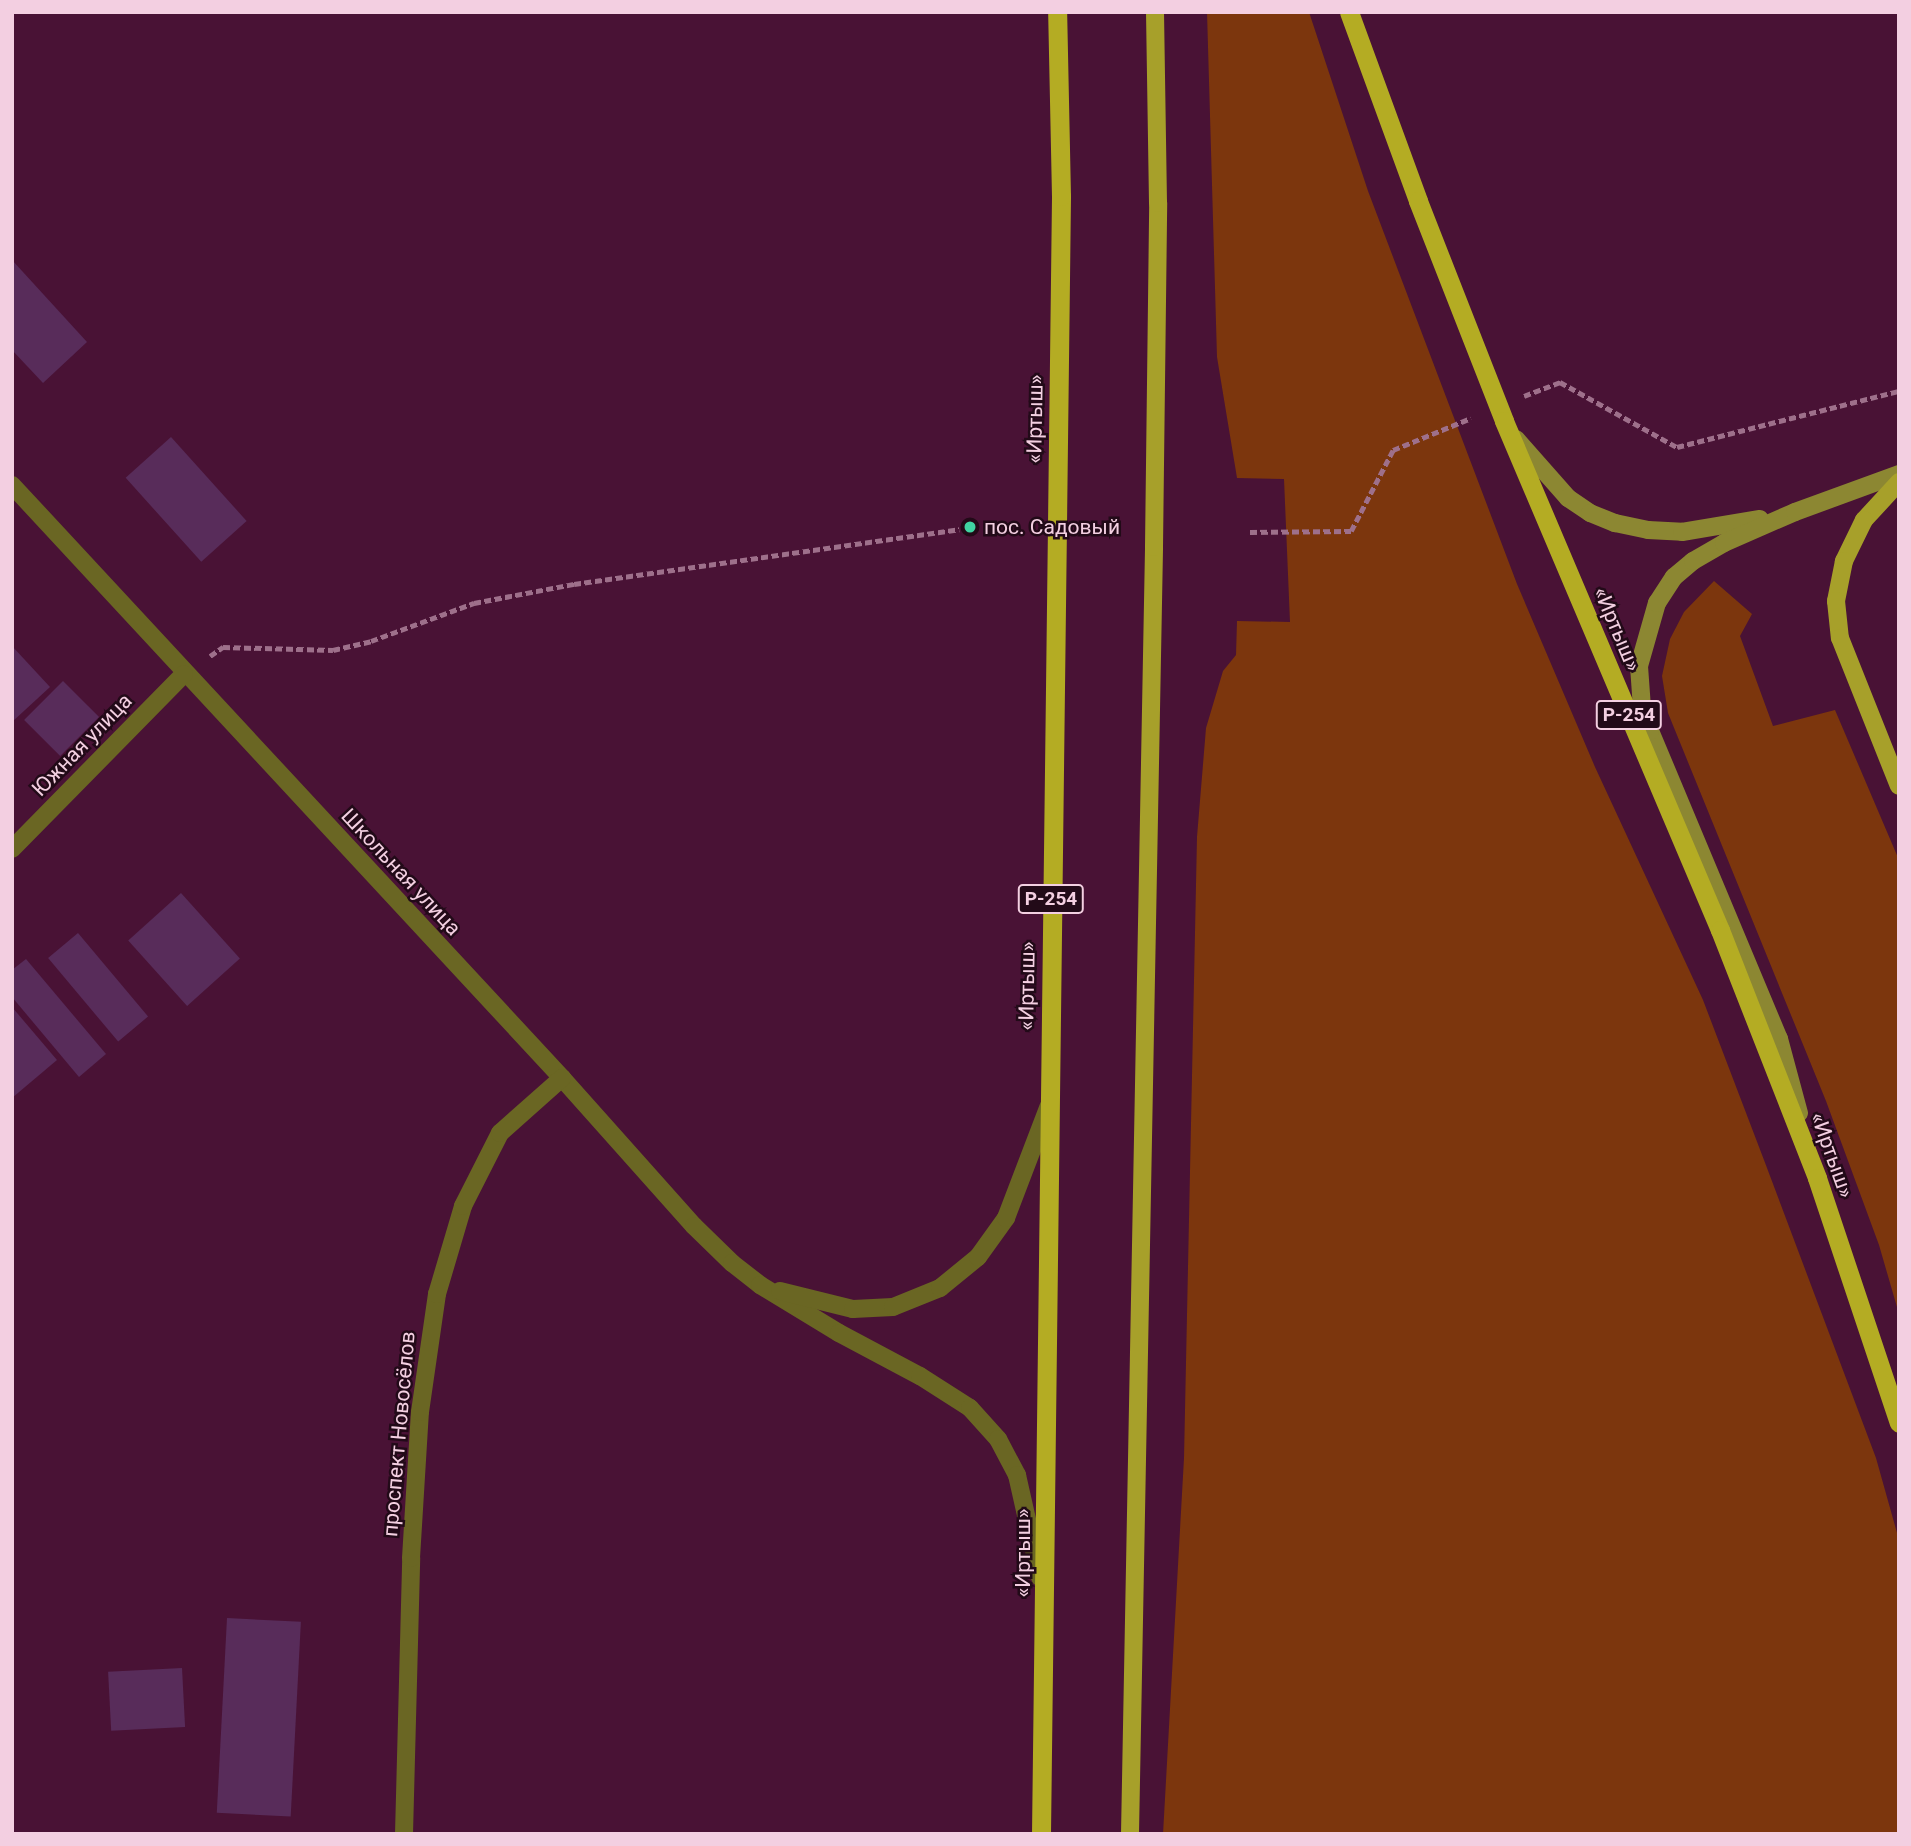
<!DOCTYPE html>
<meta charset="utf-8">
<style>
body{margin:0}
#map{position:relative;width:1911px;height:1846px;overflow:hidden;background:#491235;font-family:Roboto,sans-serif}
div>[style]{position:absolute}
.green>*{inset:0;background:#7c360d}
.building>*{inset:0;background:#582c5a;transform-origin:0 0}
.path>*{height:4.5px;margin-top:-2.25px;transform-origin:0;background:repeating-linear-gradient(90deg,#9e708b 0 7px,transparent 0 10.5px)}
.minor>*{height:18px;margin:-9px;padding:0 9px;transform-origin:9px;border-radius:9px;background:#6a6623}
.secondary>*{height:18px;margin:-9px;padding:0 9px;transform-origin:9px;border-radius:9px;background:#8c8732}
.primary>*{height:18px;margin:-9px;padding:0 9px;transform-origin:9px;border-radius:9px;background:#a7a02a}
.trunk>*{height:19px;margin:-9.5px;padding:0 9.5px;transform-origin:9.5px;border-radius:9.5px;background:#b4ac23}
.dots>*{width:19px;height:19px;translate:-50% -50%;box-sizing:border-box;border:4px solid #220a18;border-radius:50%}
span{translate:-50% -50%;white-space:nowrap;text-align:center;line-height:1.15;-webkit-text-stroke:5px #220a18;paint-order:stroke}
.shield-label span{padding:2px 5px;background:#220a18;border:2px solid;border-radius:5px;-webkit-text-stroke-width:0}
.shield-label{font-size:19px;color:#f3cfe1;font-weight:700}
.street-label{font-size:21px;color:#f3cfe1}
.poi-label{font-size:21px;color:#f3cfe1}
.left{translate:0 -50%;text-align:left}
.frame{position:absolute;inset:0;border:14px solid #f3cfe1;pointer-events:none}
</style>
<div id="map">
<div class="green">
<i style="clip-path:polygon(1207px 12px,1309px 12px,1368px 191px,1517px 584px,1595px 767px,1703px 1000px,1764px 1160px,1876px 1458px,1899px 1540px,1899px 1834px,1163px 1834px,1184px 1458px,1197px 837px,1206px 728px,1223px 671px,1236px 655px,1237px 621px,1290px 622px,1284px 479px,1237px 478px,1217px 357px)"></i>
<i style="clip-path:polygon(1714px 581px,1752px 614px,1740px 636px,1773px 726px,1835px 710px,1899px 860px,1899px 1314px,1879px 1245px,1826px 1101px,1668px 713px,1662px 676px,1670px 639px,1684px 612px)"></i>
</div>
<div class="building">
<i style="clip-path:polygon(12px 260px,87px 342px,43px 383px,12px 350px)"></i>
<i style="left:171px;top:437px;width:113px;height:61px;rotate:48deg"></i>
<i style="clip-path:polygon(12px 646px,50px 687px,12px 722px)"></i>
<i style="left:63px;top:681px;width:51px;height:55px;rotate:45deg"></i>
<i style="left:181px;top:893px;width:88px;height:71px;rotate:48deg"></i>
<i style="left:78px;top:933px;width:109px;height:39px;rotate:50deg"></i>
<i style="clip-path:polygon(26px 959px,106px 1054px,79px 1077px,12px 997px,12px 970px)"></i>
<i style="clip-path:polygon(12px 1007px,57px 1060px,12px 1098px)"></i>
<i style="left:227px;top:1618px;width:74px;height:195px;rotate:3deg"></i>
<i style="left:182px;top:1668px;width:59px;height:74px;rotate:87deg"></i>
</div>
<div class="path">
<i style="left:1524px;top:396px;width:39px;rotate:-21deg"></i>
<i style="left:1560px;top:382px;width:134px;rotate:29.1deg"></i>
<i style="left:1677px;top:447px;width:229px;rotate:-14.2deg"></i>
<i style="left:1250px;top:532px;width:101px;rotate:-0.6deg"></i>
<i style="left:1351px;top:531px;width:91px;rotate:-62.6deg"></i>
<i style="left:1393px;top:450px;width:84px;rotate:-22.3deg"></i>
<i style="left:210px;top:656px;width:16px;rotate:-35deg"></i>
<i style="left:223px;top:647px;width:110px;rotate:1.6deg"></i>
<i style="left:333px;top:650px;width:39px;rotate:-13deg"></i>
<i style="left:371px;top:641px;width:110px;rotate:-20.3deg"></i>
<i style="left:474px;top:603px;width:102px;rotate:-10.8deg"></i>
<i style="left:574px;top:584px;width:389px;rotate:-8.1deg"></i>
</div>
<div class="minor">
<i style="left:12px;top:485px;width:809px;rotate:47.15deg"></i>
<i style="left:562px;top:1078px;width:198px;rotate:48.3deg"></i>
<i style="left:694px;top:1226px;width:53px;rotate:44.2deg"></i>
<i style="left:732px;top:1263px;width:36px;rotate:38deg"></i>
<i style="left:760px;top:1285px;width:92px;rotate:31.3deg"></i>
<i style="left:839px;top:1333px;width:92px;rotate:28deg"></i>
<i style="left:920px;top:1376px;width:59px;rotate:32.6deg"></i>
<i style="left:970px;top:1408px;width:42px;rotate:47.9deg"></i>
<i style="left:998px;top:1439px;width:41px;rotate:62.2deg"></i>
<i style="left:1017px;top:1475px;width:105px;rotate:77.3deg"></i>
<i style="left:12px;top:849px;width:245px;rotate:-45.5deg"></i>
<i style="left:780px;top:1291px;width:75px;rotate:13.9deg"></i>
<i style="left:853px;top:1309px;width:40px;rotate:-2.9deg"></i>
<i style="left:893px;top:1307px;width:51px;rotate:-22deg"></i>
<i style="left:940px;top:1288px;width:49px;rotate:-39.2deg"></i>
<i style="left:978px;top:1257px;width:48px;rotate:-54.3deg"></i>
<i style="left:1006px;top:1218px;width:118px;rotate:-69.1deg"></i>
<i style="left:404px;top:1834px;width:276px;rotate:-88.5deg"></i>
<i style="left:411px;top:1558px;width:146px;rotate:-86.5deg"></i>
<i style="left:420px;top:1412px;width:119px;rotate:-81.8deg"></i>
<i style="left:437px;top:1294px;width:92px;rotate:-73.5deg"></i>
<i style="left:463px;top:1206px;width:82px;rotate:-63.1deg"></i>
<i style="left:500px;top:1133px;width:83px;rotate:-41.6deg"></i>
</div>
<div class="secondary">
<i style="left:1516px;top:439px;width:79px;rotate:48.6deg"></i>
<i style="left:1568px;top:498px;width:27px;rotate:34deg"></i>
<i style="left:1590px;top:513px;width:27px;rotate:22deg"></i>
<i style="left:1615px;top:523px;width:34px;rotate:12deg"></i>
<i style="left:1648px;top:530px;width:34px;rotate:3deg"></i>
<i style="left:1682px;top:532px;width:79px;rotate:-9.5deg"></i>
<i style="left:1799px;top:1113px;width:77px;rotate:-105.1deg"></i>
<i style="left:1779px;top:1039px;width:334px;rotate:-112.7deg"></i>
<i style="left:1650px;top:731px;width:24px;rotate:-109deg"></i>
<i style="left:1642px;top:708px;width:42px;rotate:-94.1deg"></i>
<i style="left:1639px;top:666px;width:66px;rotate:-74.1deg"></i>
<i style="left:1657px;top:603px;width:31px;rotate:-57deg"></i>
<i style="left:1674px;top:577px;width:25px;rotate:-40deg"></i>
<i style="left:1693px;top:561px;width:36px;rotate:-30deg"></i>
<i style="left:1724px;top:543px;width:77px;rotate:-23.6deg"></i>
<i style="left:1795px;top:512px;width:111px;rotate:-20.1deg"></i>
</div>
<div class="primary">
<i style="left:1899px;top:482px;width:52px;rotate:132.6deg"></i>
<i style="left:1864px;top:520px;width:46px;rotate:116deg"></i>
<i style="left:1844px;top:561px;width:41px;rotate:101.3deg"></i>
<i style="left:1836px;top:601px;width:37px;rotate:84deg"></i>
<i style="left:1840px;top:638px;width:159px;rotate:68.3deg"></i>
<i style="left:1130px;top:1834px;width:1287px;rotate:-88.93deg"></i>
<i style="left:1154px;top:547px;width:344px;rotate:-89.3deg"></i>
<i style="left:1158px;top:203px;width:191px;rotate:-90.9deg"></i>
</div>
<div class="trunk">
<i style="left:1349px;top:12px;width:201px;rotate:69.9deg"></i>
<i style="left:1418px;top:201px;width:236px;rotate:68.6deg"></i>
<i style="left:1504px;top:421px;width:553px;rotate:67.01deg"></i>
<i style="left:1720px;top:930px;width:266px;rotate:68.6deg"></i>
<i style="left:1817px;top:1178px;width:258px;rotate:71.5deg"></i>
<i style="left:1041px;top:1834px;width:1638px;rotate:-89.3deg"></i>
<i style="left:1061px;top:196px;width:184px;rotate:-91.2deg"></i>
</div>
<div class="dots">
<i style="left:970px;top:527px;background:#40d4a2"></i>
</div>
<div class="shield-label">
<span style="left:1629px;top:715px">Р-254</span>
<span style="left:1051px;top:899px">Р-254</span>
</div>
<div class="street-label">
<span style="left:1035px;top:419px;rotate:-89deg">«Иртыш»</span>
<span style="left:1617px;top:629px;rotate:67deg">«Иртыш»</span>
<span style="left:82px;top:745px;rotate:-46deg">Южная улица</span>
<span style="left:401px;top:872px;rotate:47deg">Школьная улица</span>
<span style="left:1027px;top:986px;rotate:-89deg">«Иртыш»</span>
<span style="left:1832px;top:1155px;rotate:70deg">«Иртыш»</span>
<span style="left:399px;top:1434px;rotate:-85deg">проспект Новосёлов</span>
<span style="left:1023px;top:1553px;rotate:-90deg">«Иртыш»</span>
</div>
<div class="poi-label">
<span class="left" style="left:984px;top:527px">пос. Садовый</span>
</div>
<div class="frame"></div>
</div>
